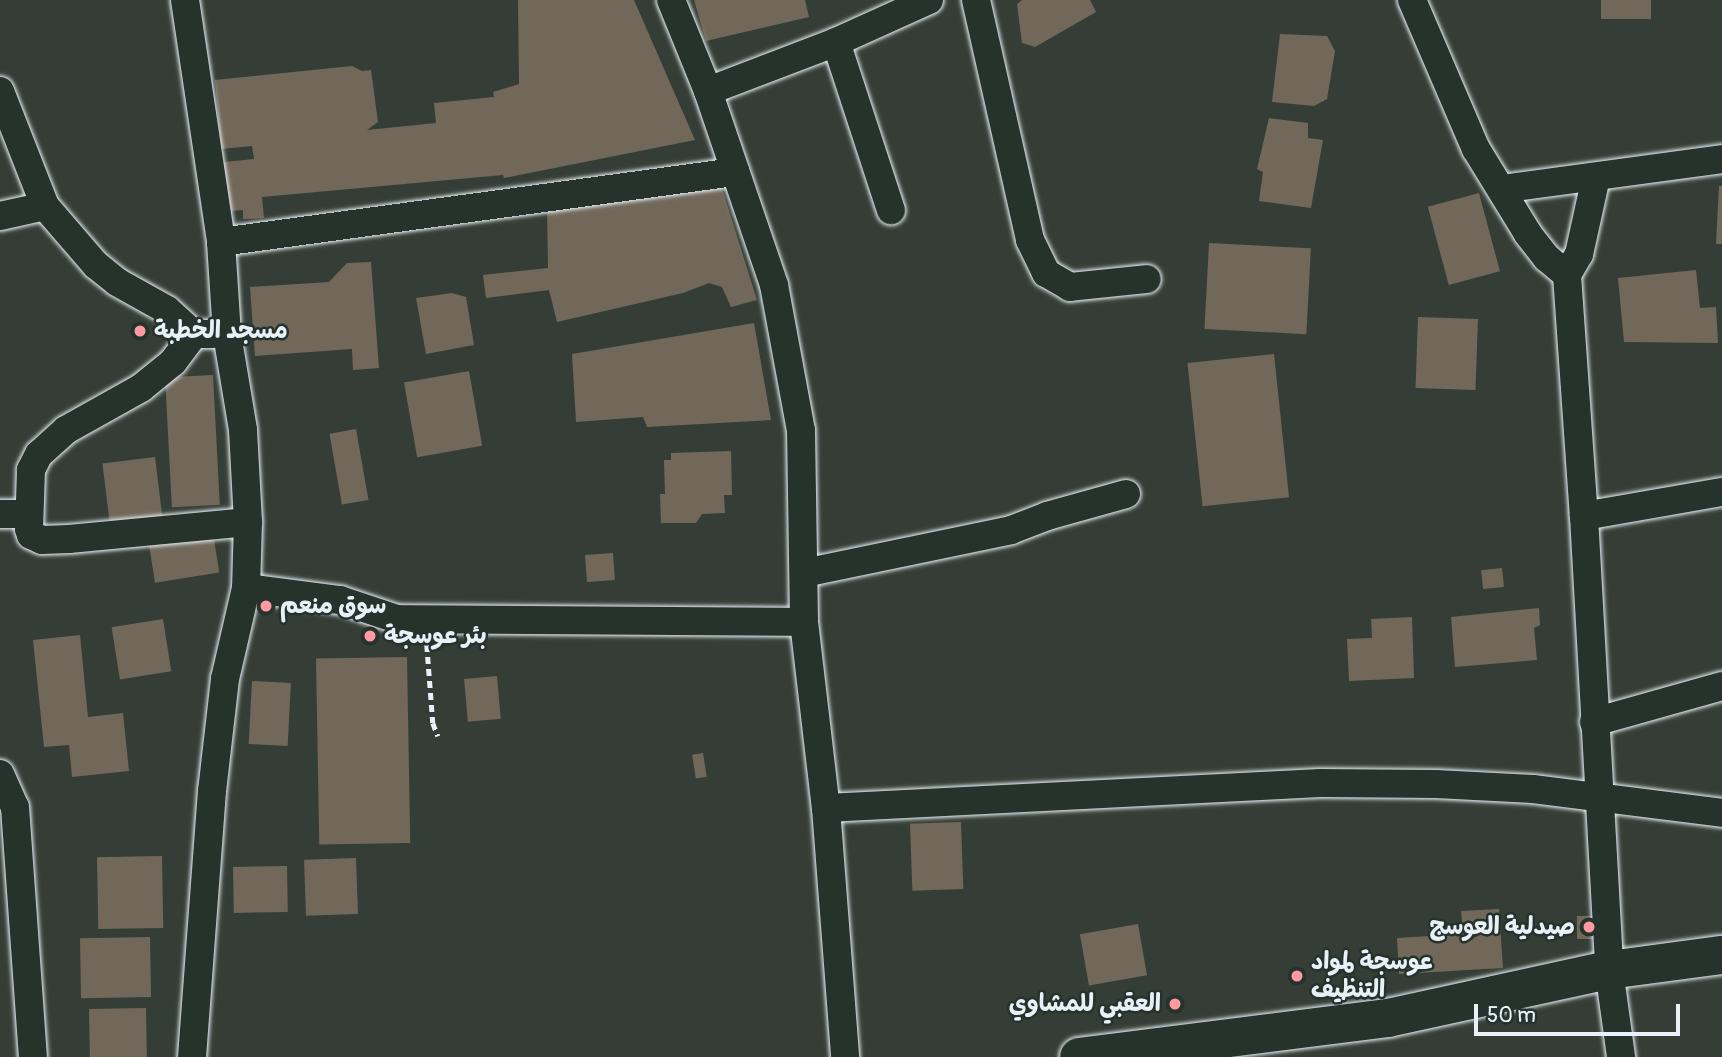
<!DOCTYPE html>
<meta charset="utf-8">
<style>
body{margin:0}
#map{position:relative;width:1722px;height:1057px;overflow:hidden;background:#353e36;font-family:Pangolin,"Playpen Sans Arabic",sans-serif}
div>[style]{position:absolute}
.building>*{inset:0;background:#716859;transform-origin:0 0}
.path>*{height:4.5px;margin-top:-2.25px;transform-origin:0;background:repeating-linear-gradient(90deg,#e8f1f8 0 7px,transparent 0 12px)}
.roads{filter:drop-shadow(0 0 2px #e8f1f8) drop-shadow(0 0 2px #e8f1f8)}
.street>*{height:28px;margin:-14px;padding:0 14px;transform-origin:14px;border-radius:14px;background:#26332d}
.secondary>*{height:38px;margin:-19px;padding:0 19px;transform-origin:19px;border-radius:19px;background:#26332d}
.dots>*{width:19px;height:19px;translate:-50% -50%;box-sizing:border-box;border:4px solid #26332d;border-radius:50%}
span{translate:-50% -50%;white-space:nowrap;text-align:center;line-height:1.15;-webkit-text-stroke:5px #26332d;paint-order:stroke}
.poi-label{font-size:24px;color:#e8f1f8;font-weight:700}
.left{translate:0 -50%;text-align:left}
.right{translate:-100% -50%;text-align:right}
.scale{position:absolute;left:1474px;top:1004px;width:206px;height:32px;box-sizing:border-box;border:4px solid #e8f1f8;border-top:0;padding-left:9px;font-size:21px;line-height:24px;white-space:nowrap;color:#e8f1f8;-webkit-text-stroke:5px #26332d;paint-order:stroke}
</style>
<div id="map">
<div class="building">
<i style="clip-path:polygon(518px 0,634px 0,695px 140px,504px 178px,503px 175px,262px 197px,264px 218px,243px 219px,243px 210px,219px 212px,214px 163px,254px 159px,252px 146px,221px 149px,215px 80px,352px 66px,362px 71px,371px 70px,378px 122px,367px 130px,436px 123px,434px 103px,494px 97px,493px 92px,519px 84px)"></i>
<i style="clip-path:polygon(694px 0,805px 0,809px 17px,706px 41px)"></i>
<i style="clip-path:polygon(1022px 0,1090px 0,1096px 12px,1035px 47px,1022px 43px,1017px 4px)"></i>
<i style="left:1601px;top:0;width:50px;height:19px"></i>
<i style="clip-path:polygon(1280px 34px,1327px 36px,1335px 51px,1327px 99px,1314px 106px,1272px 102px)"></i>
<i style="clip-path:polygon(1269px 118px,1308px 123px,1308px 138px,1323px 140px,1311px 208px,1259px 201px,1263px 172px,1257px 169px)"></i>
<i style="clip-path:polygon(719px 179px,757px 300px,731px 307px,722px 287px,709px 283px,683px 293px,557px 322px,549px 290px,486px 298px,483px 275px,548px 268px,547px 210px)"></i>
<i style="clip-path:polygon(1719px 186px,1722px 186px,1722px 244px,1716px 244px)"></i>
<i style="left:1479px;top:193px;width:81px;height:53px;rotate:75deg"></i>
<i style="left:1209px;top:243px;width:102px;height:86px;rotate:3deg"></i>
<i style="clip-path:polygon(371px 262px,379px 368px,353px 370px,352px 349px,255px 356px,250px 287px,329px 282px,347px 263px)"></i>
<i style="clip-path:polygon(1696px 270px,1700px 308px,1716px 307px,1718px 343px,1624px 342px,1618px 278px)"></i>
<i style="clip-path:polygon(452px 293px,466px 297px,474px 345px,426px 354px,416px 298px)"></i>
<i style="left:1418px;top:317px;width:60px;height:71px;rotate:2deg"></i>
<i style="clip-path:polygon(754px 323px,771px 420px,647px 427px,643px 417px,576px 422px,572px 354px)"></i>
<i style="left:1274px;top:354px;width:144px;height:87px;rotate:84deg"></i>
<i style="left:469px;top:371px;width:76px;height:66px;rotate:80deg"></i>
<i style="left:213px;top:375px;width:130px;height:48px;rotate:87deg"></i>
<i style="left:356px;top:429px;width:72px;height:27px;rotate:80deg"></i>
<i style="clip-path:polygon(731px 451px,732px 495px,724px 495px,725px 513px,702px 514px,696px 523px,661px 523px,660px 494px,665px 494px,664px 460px,671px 460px,671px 453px)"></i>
<i style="left:155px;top:457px;width:62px;height:53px;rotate:83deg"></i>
<i style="left:213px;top:533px;width:40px;height:65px;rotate:81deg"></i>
<i style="left:613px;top:553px;width:27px;height:28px;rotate:86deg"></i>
<i style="left:1502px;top:568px;width:19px;height:21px;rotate:84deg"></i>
<i style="clip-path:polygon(1539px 608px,1540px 625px,1534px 628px,1537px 660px,1455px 667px,1451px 617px)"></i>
<i style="clip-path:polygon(1412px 617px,1414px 678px,1349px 681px,1347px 639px,1372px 638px,1371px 619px)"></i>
<i style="left:163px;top:619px;width:53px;height:52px;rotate:81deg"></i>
<i style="clip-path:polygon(80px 635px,88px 717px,123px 713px,129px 771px,72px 777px,69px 745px,44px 747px,33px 640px)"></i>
<i style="left:407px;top:657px;width:186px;height:91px;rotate:89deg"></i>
<i style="left:497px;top:676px;width:43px;height:33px;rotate:85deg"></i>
<i style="left:252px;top:681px;width:39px;height:63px;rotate:3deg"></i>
<i style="left:703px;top:753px;width:24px;height:11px;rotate:81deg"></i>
<i style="left:961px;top:822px;width:67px;height:51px;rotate:88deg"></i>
<i style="left:162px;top:856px;width:72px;height:65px;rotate:89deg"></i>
<i style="left:356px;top:858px;width:56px;height:52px;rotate:88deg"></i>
<i style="left:287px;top:866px;width:46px;height:54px;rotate:89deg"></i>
<i style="clip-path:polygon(1499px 909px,1503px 968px,1399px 974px,1397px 938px,1463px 934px,1461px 911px)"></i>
<i style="left:1577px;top:916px;width:23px;height:23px"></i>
<i style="left:1138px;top:924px;width:52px;height:59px;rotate:80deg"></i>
<i style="left:150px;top:937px;width:60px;height:70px;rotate:89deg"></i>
<i style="left:146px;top:1008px;width:49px;height:57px;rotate:89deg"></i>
</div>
<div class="path">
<i style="left:427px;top:645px;width:78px;rotate:85.6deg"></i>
<i style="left:433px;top:723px;width:14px;rotate:69deg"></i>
</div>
<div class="roads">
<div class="street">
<i style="left:185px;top:0;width:245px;rotate:81.5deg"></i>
<i style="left:221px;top:242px;width:92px;rotate:86.3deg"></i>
<i style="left:227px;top:334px;width:97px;rotate:80.5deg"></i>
<i style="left:243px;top:430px;width:92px;rotate:86.9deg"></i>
<i style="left:248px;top:522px;width:66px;rotate:91.7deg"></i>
<i style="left:246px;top:588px;width:93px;rotate:103deg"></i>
<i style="left:225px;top:679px;width:113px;rotate:96.6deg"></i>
<i style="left:212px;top:791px;width:267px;rotate:94.3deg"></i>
<i style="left:671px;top:0;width:98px;rotate:67.9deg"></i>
<i style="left:708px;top:91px;width:205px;rotate:71.2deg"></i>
<i style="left:774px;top:285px;width:147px;rotate:79.5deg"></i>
<i style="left:801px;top:430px;width:192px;rotate:89.1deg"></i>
<i style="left:804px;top:622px;width:187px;rotate:83.3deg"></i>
<i style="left:826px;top:808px;width:250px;rotate:85.6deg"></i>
<i style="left:976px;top:0;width:246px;rotate:77.3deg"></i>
<i style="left:1030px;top:240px;width:37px;rotate:64deg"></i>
<i style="left:1046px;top:273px;width:28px;rotate:30deg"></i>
<i style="left:1070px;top:287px;width:77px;rotate:-5.9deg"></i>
<i style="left:1412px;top:0;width:162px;rotate:66.8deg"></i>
<i style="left:1476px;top:149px;width:100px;rotate:58.5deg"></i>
<i style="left:1528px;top:234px;width:31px;rotate:52deg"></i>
<i style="left:1547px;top:258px;width:26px;rotate:40deg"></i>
<i style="left:836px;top:42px;width:177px;rotate:71.9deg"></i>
<i style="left:0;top:91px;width:123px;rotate:68.6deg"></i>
<i style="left:45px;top:206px;width:78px;rotate:49.2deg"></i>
<i style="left:96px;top:265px;width:27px;rotate:39deg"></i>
<i style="left:117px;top:282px;width:57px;rotate:29.2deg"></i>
<i style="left:167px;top:310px;width:36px;rotate:42deg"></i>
<i style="left:194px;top:334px;width:19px"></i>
<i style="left:708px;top:91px;width:137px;rotate:-20.9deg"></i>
<i style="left:836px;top:42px;width:102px;rotate:-24.3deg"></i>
<i style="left:1596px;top:177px;width:79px;rotate:102.4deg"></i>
<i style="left:1579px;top:254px;width:24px;rotate:120deg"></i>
<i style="left:1567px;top:275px;width:242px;rotate:86deg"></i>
<i style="left:1584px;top:516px;width:455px;rotate:86.8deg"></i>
<i style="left:1609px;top:970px;width:88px;rotate:82.1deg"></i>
<i style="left:1501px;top:189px;width:223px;rotate:-7.7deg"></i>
<i style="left:0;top:216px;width:46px;rotate:-12.5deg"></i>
<i style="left:221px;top:242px;width:519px;rotate:-7.76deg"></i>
<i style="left:194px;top:334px;width:35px;rotate:127deg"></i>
<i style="left:173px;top:362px;width:41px;rotate:140.9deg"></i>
<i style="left:141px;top:388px;width:86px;rotate:150.8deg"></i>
<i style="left:66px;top:430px;width:36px;rotate:138deg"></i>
<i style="left:39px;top:454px;width:18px;rotate:117deg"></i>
<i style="left:31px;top:470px;width:59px;rotate:91.9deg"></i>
<i style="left:29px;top:529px;width:6px;rotate:72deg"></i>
<i style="left:31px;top:535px;width:12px;rotate:24deg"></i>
<i style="left:42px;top:540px;width:27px;rotate:-2deg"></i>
<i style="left:69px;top:539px;width:180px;rotate:-5.4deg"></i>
<i style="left:0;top:514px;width:29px"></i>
<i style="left:1584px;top:516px;width:140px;rotate:-9.9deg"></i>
<i style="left:804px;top:573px;width:211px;rotate:-11.7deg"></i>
<i style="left:1011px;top:530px;width:39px;rotate:-21deg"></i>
<i style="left:1047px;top:516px;width:82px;rotate:-15.6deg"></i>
<i style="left:246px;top:588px;width:95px;rotate:7.3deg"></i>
<i style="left:340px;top:600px;width:60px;rotate:18.4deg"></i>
<i style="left:397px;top:619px;width:407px;rotate:0.4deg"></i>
<i style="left:1594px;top:722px;width:133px;rotate:-15.7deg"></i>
<i style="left:0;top:774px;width:36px;rotate:66deg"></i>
<i style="left:15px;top:807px;width:251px;rotate:85.9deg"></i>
<i style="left:826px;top:808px;width:495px;rotate:-2.9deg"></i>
<i style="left:1320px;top:783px;width:116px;rotate:0.5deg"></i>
<i style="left:1436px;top:784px;width:97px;rotate:3deg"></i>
<i style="left:1533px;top:789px;width:191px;rotate:7.2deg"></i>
</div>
<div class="secondary">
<i style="left:1079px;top:1057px;width:311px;rotate:-7.2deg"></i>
<i style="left:1388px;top:1018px;width:226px;rotate:-12.3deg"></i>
<i style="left:1609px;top:970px;width:114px;rotate:-7.6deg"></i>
</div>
</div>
<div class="dots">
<i style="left:140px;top:331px;background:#ff9aa2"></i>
<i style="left:266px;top:606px;background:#ff9aa2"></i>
<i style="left:370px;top:636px;background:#ff9aa2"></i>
<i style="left:1589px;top:927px;background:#ff9aa2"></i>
<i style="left:1297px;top:976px;background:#ff9aa2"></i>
<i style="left:1175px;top:1004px;background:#ff9aa2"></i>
</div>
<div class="poi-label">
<span class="left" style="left:154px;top:331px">مسجد الخطبة</span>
<span class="left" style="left:280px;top:606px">سوق منعم</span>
<span class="left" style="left:384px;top:636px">بئر عوسجة</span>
<span class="right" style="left:1575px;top:927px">صيدلية العوسج</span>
<span class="left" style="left:1311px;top:976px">عوسجة لمواد<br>التنظيف</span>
<span class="right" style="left:1161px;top:1004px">العقبي للمشاوي</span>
</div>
<div class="scale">50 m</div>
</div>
